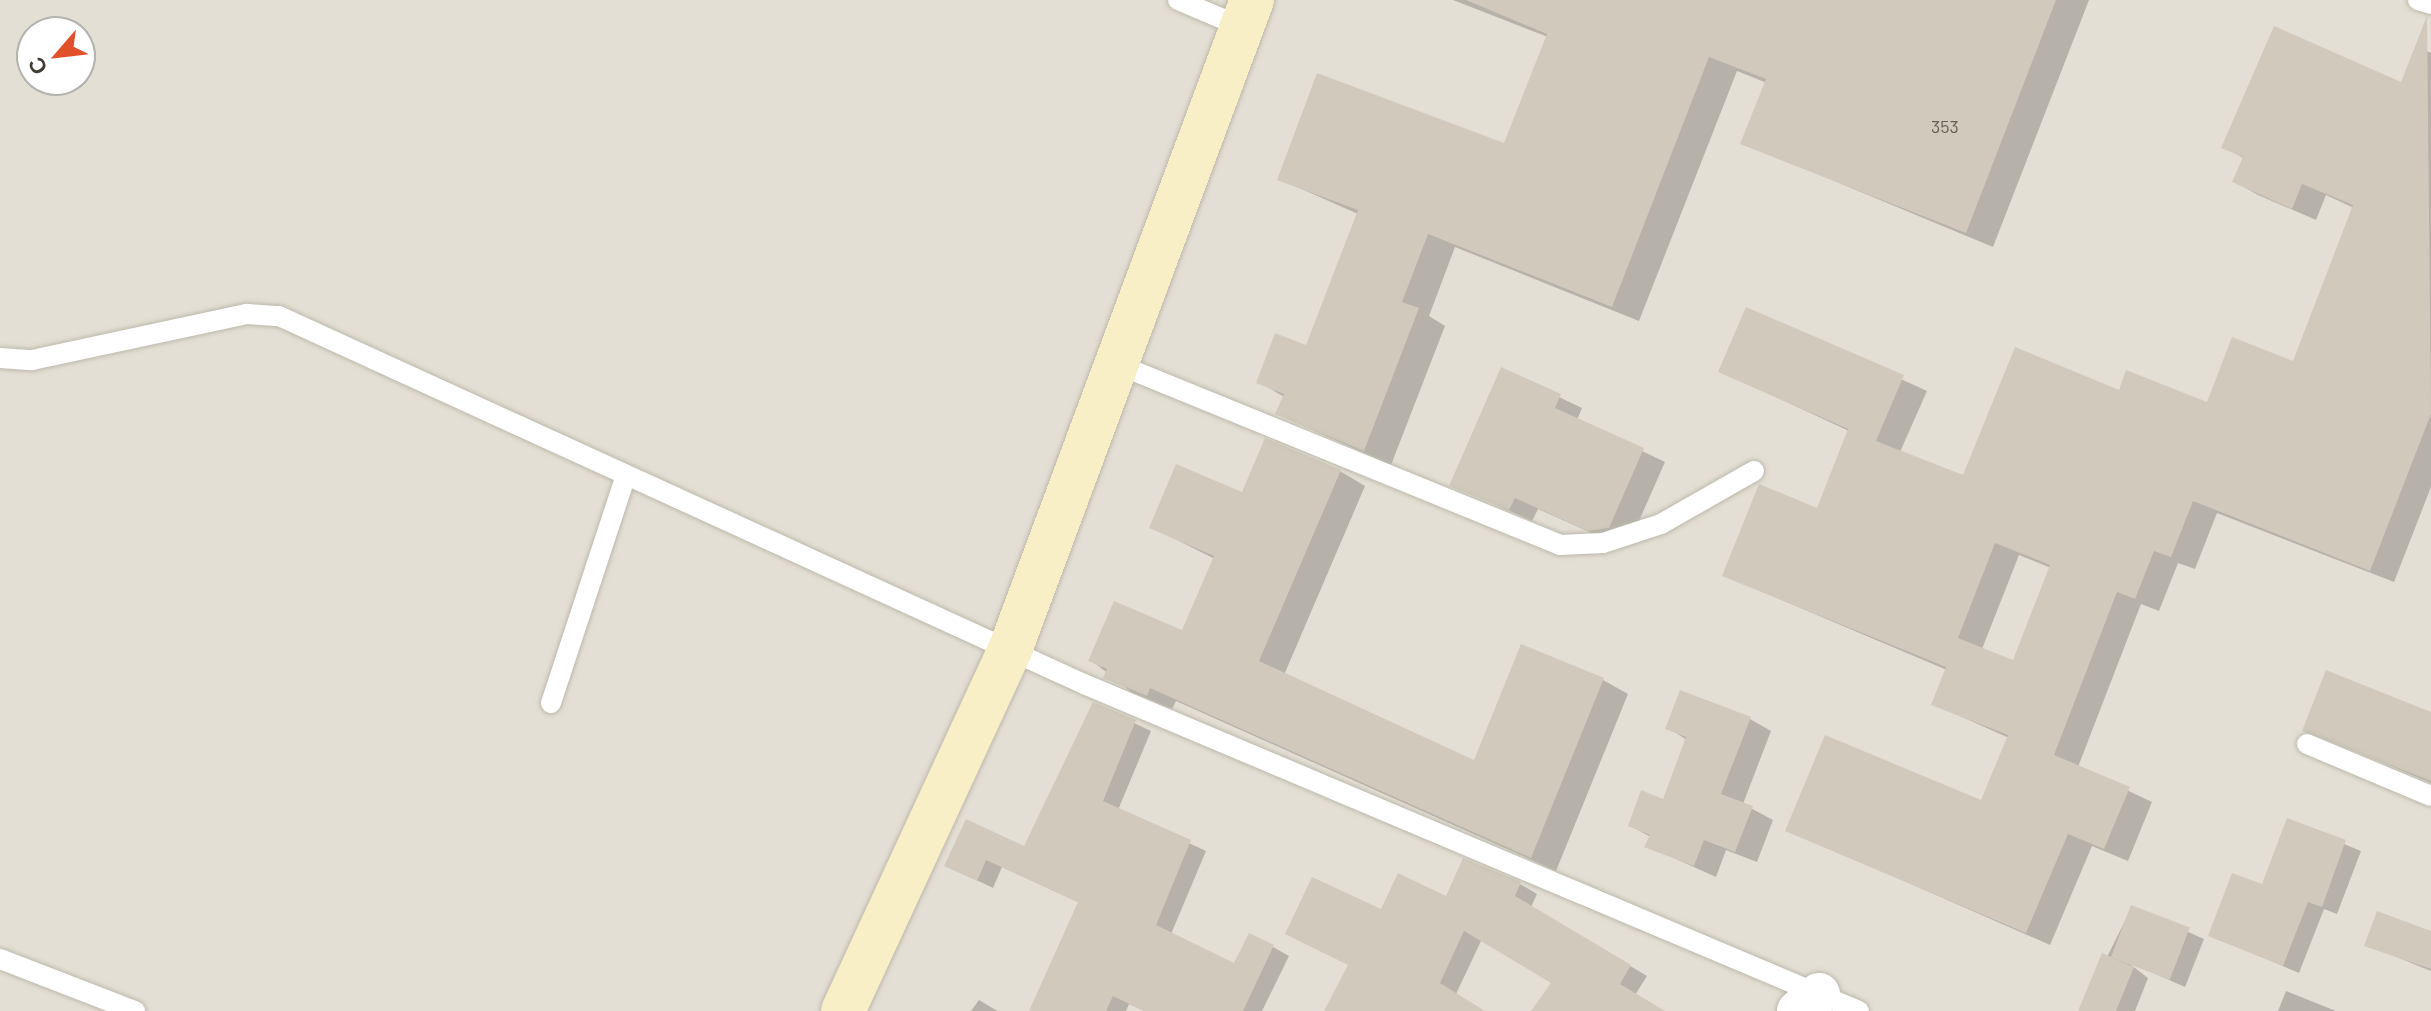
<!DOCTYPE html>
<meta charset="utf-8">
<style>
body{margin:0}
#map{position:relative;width:2431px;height:1011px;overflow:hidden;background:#f0ede5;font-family:Barlow,sans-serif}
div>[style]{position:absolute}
.residential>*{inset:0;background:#e4dfd4}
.shadow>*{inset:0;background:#0003}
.building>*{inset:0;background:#d0c9bc;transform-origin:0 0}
.roads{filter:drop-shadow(0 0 2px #bdb8ac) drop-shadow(0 0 2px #bdb8ac)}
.lane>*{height:20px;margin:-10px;padding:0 10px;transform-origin:10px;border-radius:10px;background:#fff}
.street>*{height:42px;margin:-21px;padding:0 21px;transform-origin:21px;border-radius:21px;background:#fff}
.secondary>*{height:44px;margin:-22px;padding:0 22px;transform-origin:22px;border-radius:22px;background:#f8efc7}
span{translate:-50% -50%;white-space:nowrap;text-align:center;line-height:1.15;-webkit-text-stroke:8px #fff;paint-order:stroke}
.number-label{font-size:18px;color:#666157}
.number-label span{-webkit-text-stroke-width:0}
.north{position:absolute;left:16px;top:16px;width:80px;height:80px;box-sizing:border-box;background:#fff;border:2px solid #b3b2ae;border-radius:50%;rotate:242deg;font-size:22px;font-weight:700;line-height:32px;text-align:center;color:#423e35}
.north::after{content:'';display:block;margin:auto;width:28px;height:36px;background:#e2502b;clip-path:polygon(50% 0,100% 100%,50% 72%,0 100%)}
</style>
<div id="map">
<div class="residential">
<i style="clip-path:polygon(evenodd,0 0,2431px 0,2431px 1011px,0 1011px,0 0,32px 32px,80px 32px,80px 80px,32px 80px,32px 32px)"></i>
</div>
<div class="shadow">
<i style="clip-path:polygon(1453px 0,2089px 0,1993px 247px,1743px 143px,1767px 83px,1737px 71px,1639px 321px,1455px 247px,1429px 316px,1445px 326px,1391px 465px,1277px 414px,1284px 397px,1259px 382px,1307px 347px,1358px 214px,1279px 179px,1505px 146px,1548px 37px)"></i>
<i style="clip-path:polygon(evenodd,2417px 47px,2431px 53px,2431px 487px,2394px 582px,2217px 513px,2195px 569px,2178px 563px,2159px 611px,2141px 604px,2078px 767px,2152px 802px,2128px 861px,2092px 846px,2050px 945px,1788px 830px,1982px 803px,2009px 738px,1933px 704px,1947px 670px,1725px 576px,1819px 510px,1849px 431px,1720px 371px,1747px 309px,1927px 391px,1900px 452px,1964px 478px,2120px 392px,2208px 405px,2294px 364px,2354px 208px,2326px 195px,2316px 220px,2258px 195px,2235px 182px,2245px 159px,2224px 147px,2402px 85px,2417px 47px,2019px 555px,2051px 568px,2014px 662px,1982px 649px,2019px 555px)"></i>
<i style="clip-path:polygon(1502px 370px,1582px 408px,1577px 420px,1665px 462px,1631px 539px,1612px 542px,1538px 509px,1532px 521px,1452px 485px)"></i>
<i style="clip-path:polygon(1340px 471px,1365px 486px,1284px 675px,1475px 763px,1603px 680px,1628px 694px,1556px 871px,1176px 701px,1172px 709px,1131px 692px,1091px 660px,1184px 633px,1215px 559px,1151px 527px)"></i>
<i style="clip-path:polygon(1094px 704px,1151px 731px,1118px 810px,1206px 851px,1171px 934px,1235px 966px,1273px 947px,1289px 956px,1262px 1011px,1145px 1011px,1129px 1004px,1126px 1011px,1031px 1011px,1080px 903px,1002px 867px,993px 888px,947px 866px,1025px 849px)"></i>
<i style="clip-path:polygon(2431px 714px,2431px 783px,2305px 730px)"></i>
<i style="clip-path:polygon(1750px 719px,1771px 731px,1743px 804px,1773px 820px,1757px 862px,1726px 850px,1716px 877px,1647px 846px,1651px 837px,1630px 826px,1664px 802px,1687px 740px,1668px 728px)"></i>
<i style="clip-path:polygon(2288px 821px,2361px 851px,2337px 914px,2324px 909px,2299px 973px,2210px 935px,2264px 887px)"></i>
<i style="clip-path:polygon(1520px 884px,1537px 894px,1531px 907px,1647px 976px,1635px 995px,1662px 1011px,1533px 1011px,1554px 982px,1482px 939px,1456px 994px,1483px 1011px,1326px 1011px,1382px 912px)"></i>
<i style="clip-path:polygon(2132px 907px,2204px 939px,2185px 987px,2126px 961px,2148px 978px,2135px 1011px,2080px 1011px)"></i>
<i style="clip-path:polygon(2431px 933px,2431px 971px,2367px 945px)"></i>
<i style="clip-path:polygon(2286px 991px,2336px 1011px,2278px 1011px)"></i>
<i style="clip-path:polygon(979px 1000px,994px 1009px,998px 1011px,971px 1011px)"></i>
</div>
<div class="building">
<i style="clip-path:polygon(1466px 0,2056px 0,1966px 233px,1740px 144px,1766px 79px,1709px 57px,1612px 307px,1428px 234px,1402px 302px,1419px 308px,1364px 451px,1275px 414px,1284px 394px,1256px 383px,1275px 333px,1306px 345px,1358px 210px,1277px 180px,1317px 73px,1504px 143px,1547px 34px)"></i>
<i style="clip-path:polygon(evenodd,2427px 16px,2431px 414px,2370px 571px,2193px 501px,2171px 557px,2154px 551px,2135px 599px,2117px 592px,2054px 755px,2130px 787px,2104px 849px,2068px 834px,2026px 933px,1785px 831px,1825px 735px,1981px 800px,2008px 735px,1931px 705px,1946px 667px,1722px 576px,1759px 484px,1817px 508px,1848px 429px,1718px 372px,1746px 307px,1904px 375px,1876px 441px,1963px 475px,2015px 347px,2119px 390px,2126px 370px,2207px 402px,2232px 337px,2293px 361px,2353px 205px,2302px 184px,2292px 209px,2232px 182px,2243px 157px,2221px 148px,2274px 26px,2401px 82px,2427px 16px,1995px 543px,2050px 565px,2013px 660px,1958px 638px,1995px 543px)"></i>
<i style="clip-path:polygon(1501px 367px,1561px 394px,1555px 408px,1644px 448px,1609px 528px,1588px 531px,1515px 498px,1509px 510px,1449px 486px)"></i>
<i style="clip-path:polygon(1265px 438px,1341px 470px,1259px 661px,1474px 760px,1521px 644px,1604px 678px,1531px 858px,1150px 688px,1147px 696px,1103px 678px,1107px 669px,1088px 661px,1114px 601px,1182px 630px,1214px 556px,1149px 528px,1176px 464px,1242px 492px)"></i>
<i style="clip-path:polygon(2326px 670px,2431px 712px,2431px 781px,2302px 731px)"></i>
<i style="clip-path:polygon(1680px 690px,1751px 717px,1721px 794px,1753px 806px,1735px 852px,1704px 840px,1694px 866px,1644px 847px,1650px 835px,1628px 826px,1641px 790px,1663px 799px,1686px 737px,1665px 729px)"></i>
<i style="clip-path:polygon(1093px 702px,1136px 720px,1103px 801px,1191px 840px,1156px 925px,1234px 963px,1249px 933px,1274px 945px,1243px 1011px,1144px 1011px,1113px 996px,1106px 1011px,1029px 1011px,1078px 902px,986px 860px,977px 881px,944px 866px,966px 819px,1024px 846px)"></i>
<i style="clip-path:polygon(2287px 818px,2346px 840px,2322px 907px,2308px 902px,2283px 966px,2208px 936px,2232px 873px,2262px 884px)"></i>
<i style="clip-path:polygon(1463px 858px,1521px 882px,1515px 896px,1631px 965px,1620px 984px,1665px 1011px,1531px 1011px,1551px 983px,1464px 931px,1440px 983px,1485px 1011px,1324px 1011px,1348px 965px,1285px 934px,1312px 877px,1381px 909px,1398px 873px,1446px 896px)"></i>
<i style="left:2131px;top:905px;width:63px;height:56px;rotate:21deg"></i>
<i style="clip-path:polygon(2377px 911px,2431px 931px,2431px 969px,2364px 946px)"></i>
<i style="clip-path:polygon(2102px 953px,2134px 967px,2116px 1011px,2078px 1011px)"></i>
</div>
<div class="roads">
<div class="lane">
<i style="left:1178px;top:0;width:72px;rotate:23deg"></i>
<i style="left:2418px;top:0;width:14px;rotate:17deg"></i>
<i style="left:0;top:358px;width:32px;rotate:4deg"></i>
<i style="left:32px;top:360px;width:220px;rotate:-12.1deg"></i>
<i style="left:247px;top:314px;width:32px;rotate:4deg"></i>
<i style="left:279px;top:316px;width:885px;rotate:24.57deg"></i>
<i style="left:1084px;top:684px;width:841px;rotate:22.88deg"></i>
<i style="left:1112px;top:362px;width:484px;rotate:22.2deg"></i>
<i style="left:1560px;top:545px;width:43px;rotate:-2.7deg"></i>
<i style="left:1603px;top:543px;width:61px;rotate:-18.1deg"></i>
<i style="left:1661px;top:524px;width:107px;rotate:-29.7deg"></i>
<i style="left:551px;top:703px;width:240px;rotate:-71.8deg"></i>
<i style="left:2307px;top:744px;width:134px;rotate:22.8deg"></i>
<i style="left:0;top:959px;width:145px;rotate:21.1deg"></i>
</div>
<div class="street">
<i style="left:1798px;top:1011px;width:27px;rotate:-39deg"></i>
</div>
<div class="secondary">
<i style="left:843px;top:1011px;width:398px;rotate:-65.2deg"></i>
<i style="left:1010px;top:650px;width:694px;rotate:-69.58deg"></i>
</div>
</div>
<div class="number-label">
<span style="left:1945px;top:126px">353</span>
</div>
<div class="north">С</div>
</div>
